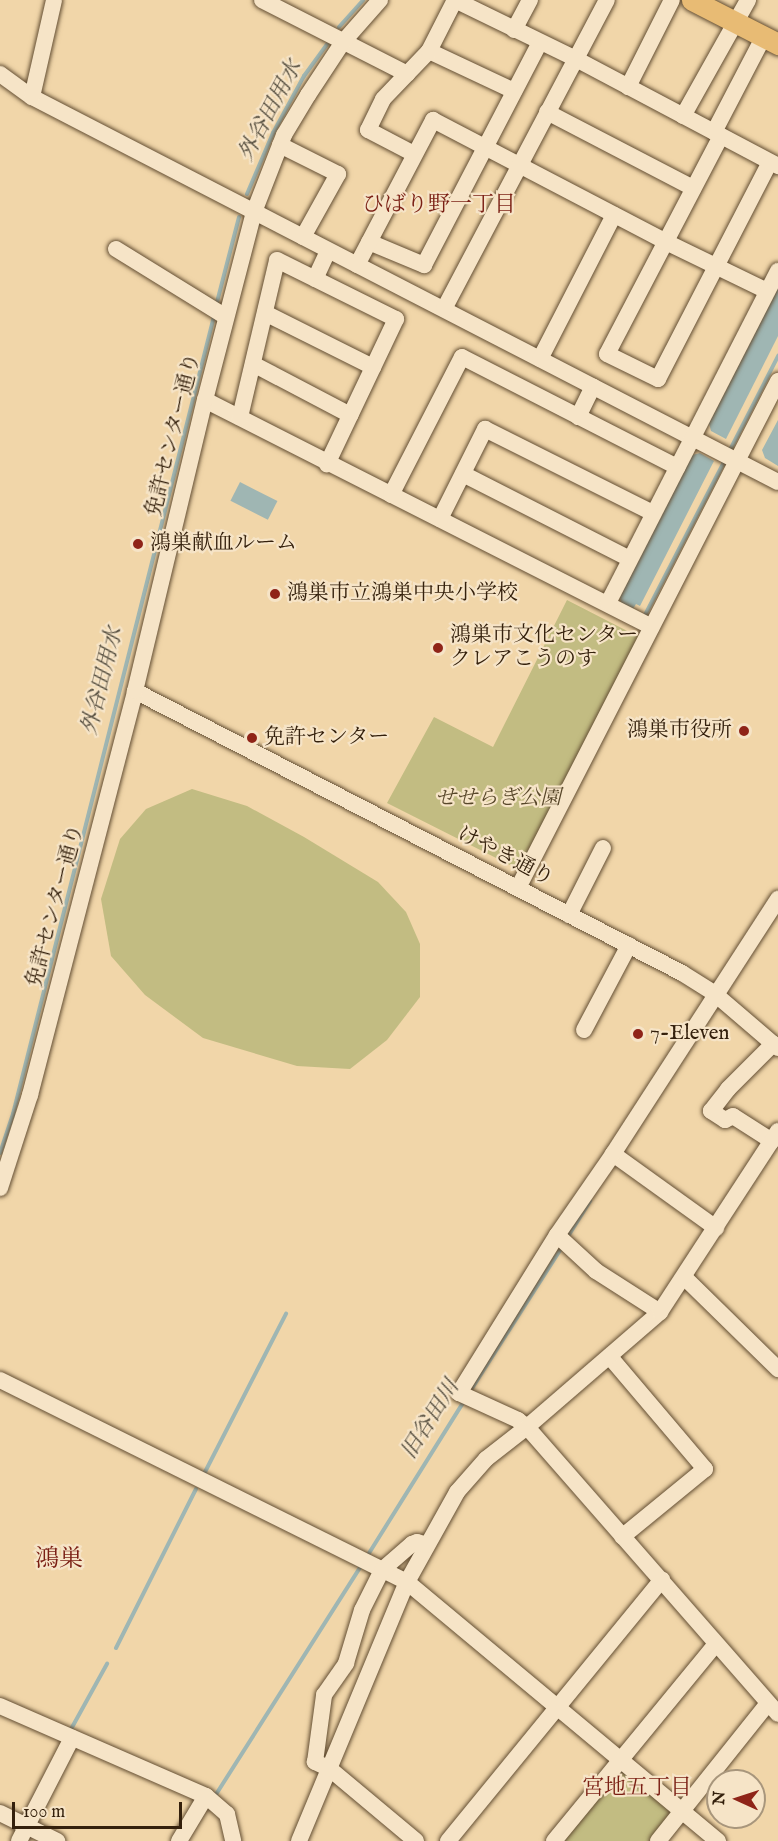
<!DOCTYPE html>
<meta charset="utf-8">
<style>
body{margin:0}
#map{position:relative;width:778px;height:1841px;overflow:hidden;background:#f1d6a9;font-family:"IM FELL English","Noto Serif JP",serif}
div>[style]{position:absolute}
.green>*{inset:0;background:#c2bc82}
.water>*{inset:0;background:#9fb6b3;transform-origin:0 0}
.stream>*{height:4px;margin:-2px;padding:0 2px;transform-origin:2px;border-radius:2px;background:#9fb6b3}
.roads{filter:drop-shadow(0 0 2px #634e33) drop-shadow(0 0 2px #634e33)}
.minor>*{height:16px;margin:-8px;padding:0 8px;transform-origin:8px;border-radius:8px;background:#f6e4c7}
.major>*{height:21px;margin:-10.5px;padding:0 10.5px;transform-origin:10.5px;border-radius:10.5px;background:#e8bb74}
.dots>*{width:16px;height:16px;translate:-50% -50%;box-sizing:border-box;border:3px solid #f6e4c7;border-radius:50%}
span{translate:-50% -50%;white-space:nowrap;text-align:center;line-height:1.15;-webkit-text-stroke:4.5px #f6e4c7;paint-order:stroke}
.street-label{font-size:21px;color:#34200c}
.poi-label{font-size:21px;color:#34200c}
.left{translate:0 -50%;text-align:left}
.right{translate:-100% -50%;text-align:right}
.park-label{font-size:21px;color:#58472a;font-style:italic}
.water-label{font-size:22px;color:#544d3e;font-style:italic}
.neighbourhood-label{font-size:22px;color:#7a1f14}
.quarter-label{font-size:24px;color:#7a1f14}
.north{position:absolute;left:706px;top:1769px;width:60px;height:60px;box-sizing:border-box;background:#f6e4c7;border:2px solid #a8967c;border-radius:50%;rotate:273deg;font-size:16px;font-weight:700;line-height:24px;text-align:center;color:#34200c}
.north::after{content:'';display:block;margin:auto;width:21px;height:27px;background:#8f2418;clip-path:polygon(50% 0,100% 100%,50% 72%,0 100%)}
.scale{position:absolute;left:12px;top:1802px;width:170px;height:27px;box-sizing:border-box;border:3px solid #34200c;border-top:0;padding-left:8px;font-size:18px;line-height:21px;white-space:nowrap;color:#34200c;-webkit-text-stroke:4px #f6e4c7;paint-order:stroke}
</style>
<div id="map">
<div class="green">
<i style="clip-path:polygon(567px 600px,639px 637px,520px 870px,387px 803px,434px 717px,493px 747px)"></i>
<i style="clip-path:polygon(192px 789px,247px 806px,304px 837px,378px 882px,406px 912px,420px 944px,420px 997px,387px 1040px,350px 1069px,297px 1066px,203px 1038px,145px 995px,111px 956px,101px 899px,120px 839px,146px 809px)"></i>
<i style="clip-path:polygon(621px 1770px,674px 1811px,653px 1841px,562px 1841px)"></i>
</div>
<div class="water">
<i style="clip-path:polygon(778px 288px,778px 336px,726px 439px,711px 431px,709px 423px)"></i>
<i style="clip-path:polygon(778px 420px,778px 466px,765px 458px,762px 450px)"></i>
<i style="clip-path:polygon(700px 453px,714px 461px,640px 606px,636px 604px,633px 609px,621px 603px,620px 597px,692px 455px)"></i>
<i style="left:240px;top:482px;width:42px;height:21px;rotate:27deg"></i>
</div>
<div class="stream">
<i style="left:339px;top:27px;width:36px;rotate:-48deg"></i>
<i style="left:247px;top:194px;width:66px;rotate:-66.9deg"></i>
<i style="left:273px;top:133px;width:65px;rotate:-61.5deg"></i>
<i style="left:304px;top:76px;width:39px;rotate:-54deg"></i>
<i style="left:216px;top:306px;width:92px;rotate:-75.5deg"></i>
<i style="left:730px;top:450px;width:106px;rotate:-62.9deg"></i>
<i style="left:644px;top:617px;width:177px;rotate:-62.7deg"></i>
<i style="left:0;top:1153px;width:41px;rotate:-71.6deg"></i>
<i style="left:13px;top:1114px;width:823px;rotate:-75.86deg"></i>
<i style="left:567px;top:1238px;width:44px;rotate:-58.1deg"></i>
<i style="left:469px;top:1393px;width:173px;rotate:-57.5deg"></i>
<i style="left:205px;top:1472px;width:178px;rotate:-62.9deg"></i>
<i style="left:366px;top:1558px;width:185px;rotate:-58deg"></i>
<i style="left:116px;top:1648px;width:178px;rotate:-63.3deg"></i>
<i style="left:70px;top:1731px;width:77px;rotate:-61.1deg"></i>
<i style="left:215px;top:1796px;width:275px;rotate:-57.6deg"></i>
</div>
<div class="roads">
<div class="minor">
<i style="left:262px;top:0;width:163px;rotate:27deg"></i>
<i style="left:514px;top:30px;width:34px;rotate:-62deg"></i>
<i style="left:429px;top:51px;width:94px;rotate:25.2deg"></i>
<i style="left:0;top:74px;width:39px;rotate:36deg"></i>
<i style="left:32px;top:97px;width:839px;rotate:27.3deg"></i>
<i style="left:628px;top:87px;width:97px;rotate:-63.2deg"></i>
<i style="left:32px;top:97px;width:99px;rotate:-77.2deg"></i>
<i style="left:547px;top:112px;width:165px;rotate:27.5deg"></i>
<i style="left:683px;top:116px;width:133px;rotate:-60.7deg"></i>
<i style="left:714px;top:132px;width:108px;rotate:-62.5deg"></i>
<i style="left:721px;top:136px;width:246px;rotate:117.6deg"></i>
<i style="left:607px;top:354px;width:57px;rotate:26.1deg"></i>
<i style="left:658px;top:379px;width:244px;rotate:-62.7deg"></i>
<i style="left:280px;top:145px;width:65px;rotate:26.6deg"></i>
<i style="left:338px;top:174px;width:72px;rotate:119.1deg"></i>
<i style="left:414px;top:154px;width:52px;rotate:-152.4deg"></i>
<i style="left:368px;top:130px;width:34px;rotate:-64deg"></i>
<i style="left:383px;top:99px;width:66px;rotate:-46.2deg"></i>
<i style="left:429px;top:51px;width:57px;rotate:-63deg"></i>
<i style="left:455px;top:0;width:135px;rotate:26deg"></i>
<i style="left:576px;top:59px;width:229px;rotate:27.9deg"></i>
<i style="left:369px;top:242px;width:60px;rotate:22.7deg"></i>
<i style="left:424px;top:265px;width:251px;rotate:-62.5deg"></i>
<i style="left:116px;top:249px;width:129px;rotate:31.7deg"></i>
<i style="left:357px;top:265px;width:164px;rotate:-62.3deg"></i>
<i style="left:433px;top:120px;width:261px;rotate:27.6deg"></i>
<i style="left:664px;top:241px;width:114px;rotate:25.9deg"></i>
<i style="left:315px;top:279px;width:31px;rotate:-65deg"></i>
<i style="left:444px;top:309px;width:349px;rotate:-62.2deg"></i>
<i style="left:265px;top:313px;width:121px;rotate:26.6deg"></i>
<i style="left:540px;top:359px;width:162px;rotate:-62.8deg"></i>
<i style="left:253px;top:364px;width:110px;rotate:27.7deg"></i>
<i style="left:205px;top:400px;width:501px;rotate:26.92deg"></i>
<i style="left:240px;top:417px;width:161px;rotate:-76.7deg"></i>
<i style="left:277px;top:260px;width:133px;rotate:26.4deg"></i>
<i style="left:396px;top:319px;width:161px;rotate:115.4deg"></i>
<i style="left:578px;top:417px;width:34px;rotate:-64deg"></i>
<i style="left:463px;top:474px;width:187px;rotate:27deg"></i>
<i style="left:391px;top:495px;width:155px;rotate:-62.8deg"></i>
<i style="left:462px;top:357px;width:242px;rotate:27.1deg"></i>
<i style="left:440px;top:519px;width:101px;rotate:-63.4deg"></i>
<i style="left:485px;top:429px;width:188px;rotate:26.6deg"></i>
<i style="left:608px;top:603px;width:373px;rotate:-62.9deg"></i>
<i style="left:135px;top:691px;width:615px;rotate:27.27deg"></i>
<i style="left:682px;top:973px;width:39px;rotate:32deg"></i>
<i style="left:715px;top:994px;width:83px;rotate:40.6deg"></i>
<i style="left:518px;top:888px;width:570px;rotate:-62.85deg"></i>
<i style="left:569px;top:915px;width:75px;rotate:-63.1deg"></i>
<i style="left:584px;top:1030px;width:96px;rotate:-62.1deg"></i>
<i style="left:772px;top:1141px;width:46px;rotate:-147.3deg"></i>
<i style="left:733px;top:1116px;width:9px;rotate:153deg"></i>
<i style="left:725px;top:1120px;width:17px;rotate:-147deg"></i>
<i style="left:711px;top:1111px;width:28px;rotate:-52deg"></i>
<i style="left:728px;top:1089px;width:64px;rotate:-45deg"></i>
<i style="left:613px;top:1154px;width:127px;rotate:35.7deg"></i>
<i style="left:0;top:1188px;width:98px;rotate:-72.1deg"></i>
<i style="left:30px;top:1095px;width:417px;rotate:-75.4deg"></i>
<i style="left:135px;top:691px;width:299px;rotate:-76.5deg"></i>
<i style="left:205px;top:400px;width:194px;rotate:-75.4deg"></i>
<i style="left:254px;top:212px;width:83px;rotate:-68.7deg"></i>
<i style="left:284px;top:135px;width:47px;rotate:-59deg"></i>
<i style="left:308px;top:95px;width:64px;rotate:-56.6deg"></i>
<i style="left:343px;top:42px;width:56px;rotate:-48.6deg"></i>
<i style="left:557px;top:1235px;width:186px;rotate:121.8deg"></i>
<i style="left:459px;top:1393px;width:65px;rotate:24.6deg"></i>
<i style="left:518px;top:1420px;width:11px;rotate:38deg"></i>
<i style="left:527px;top:1427px;width:381px;rotate:48.8deg"></i>
<i style="left:684px;top:1277px;width:132px;rotate:44.4deg"></i>
<i style="left:660px;top:1312px;width:76px;rotate:-147.4deg"></i>
<i style="left:596px;top:1271px;width:53px;rotate:-137.3deg"></i>
<i style="left:557px;top:1235px;width:98px;rotate:-55.3deg"></i>
<i style="left:613px;top:1154px;width:304px;rotate:-57.1deg"></i>
<i style="left:610px;top:1357px;width:147px;rotate:49.7deg"></i>
<i style="left:705px;top:1469px;width:107px;rotate:140.7deg"></i>
<i style="left:0;top:1380px;width:454px;rotate:26.4deg"></i>
<i style="left:407px;top:1582px;width:405px;rotate:39.8deg"></i>
<i style="left:0;top:1706px;width:225px;rotate:23.6deg"></i>
<i style="left:206px;top:1796px;width:28px;rotate:41deg"></i>
<i style="left:227px;top:1814px;width:28px;rotate:77deg"></i>
<i style="left:0;top:1813px;width:64px;rotate:26.2deg"></i>
<i style="left:19px;top:1841px;width:116px;rotate:-62.8deg"></i>
<i style="left:179px;top:1841px;width:52px;rotate:-59deg"></i>
<i style="left:299px;top:1841px;width:281px;rotate:-67.4deg"></i>
<i style="left:407px;top:1582px;width:103px;rotate:-60.9deg"></i>
<i style="left:457px;top:1492px;width:44px;rotate:-48.7deg"></i>
<i style="left:486px;top:1459px;width:52px;rotate:-38deg"></i>
<i style="left:527px;top:1427px;width:176px;rotate:-40.8deg"></i>
<i style="left:660px;top:1312px;width:216px;rotate:-56.9deg"></i>
<i style="left:416px;top:1841px;width:112px;rotate:-140.1deg"></i>
<i style="left:330px;top:1769px;width:17px;rotate:-155deg"></i>
<i style="left:315px;top:1762px;width:68px;rotate:-82.3deg"></i>
<i style="left:324px;top:1695px;width:39px;rotate:-55deg"></i>
<i style="left:346px;top:1663px;width:55px;rotate:-73.2deg"></i>
<i style="left:362px;top:1610px;width:45px;rotate:-63.4deg"></i>
<i style="left:382px;top:1570px;width:40px;rotate:-41deg"></i>
<i style="left:412px;top:1544px;width:5px;rotate:-22deg"></i>
<i style="left:417px;top:1542px;width:10px;rotate:17deg"></i>
<i style="left:448px;top:1841px;width:338px;rotate:-50.7deg"></i>
<i style="left:554px;top:1841px;width:255px;rotate:-50.6deg"></i>
<i style="left:658px;top:1841px;width:176px;rotate:-51.4deg"></i>
</div>
<div class="major">
<i style="left:692px;top:0;width:97px;rotate:27.1deg"></i>
</div>
</div>
<div class="dots">
<i style="left:138px;top:544px;background:#8f2418"></i>
<i style="left:275px;top:594px;background:#8f2418"></i>
<i style="left:438px;top:648px;background:#8f2418"></i>
<i style="left:744px;top:731px;background:#8f2418"></i>
<i style="left:252px;top:738px;background:#8f2418"></i>
<i style="left:638px;top:1034px;background:#8f2418"></i>
</div>
<div class="street-label">
<span style="left:174px;top:435px;rotate:-76deg">免許センター通り</span>
<span style="left:505px;top:857px;rotate:27deg">けやき通り</span>
<span style="left:56px;top:906px;rotate:-75deg">免許センター通り</span>
</div>
<div class="poi-label">
<span class="left" style="left:150px;top:544px">鴻巣献血ルーム</span>
<span class="left" style="left:287px;top:594px">鴻巣市立鴻巣中央小学校</span>
<span class="left" style="left:450px;top:648px">鴻巣市文化センター<br>クレアこうのす</span>
<span class="right" style="left:732px;top:731px">鴻巣市役所</span>
<span class="left" style="left:264px;top:738px">免許センター</span>
<span class="left" style="left:650px;top:1034px">7-Eleven</span>
</div>
<div class="park-label">
<span style="left:498px;top:799px">せせらぎ公園</span>
</div>
<div class="water-label">
<span style="left:271px;top:111px;rotate:-62deg">外谷田用水</span>
<span style="left:103px;top:681px;rotate:-76deg">外谷田用水</span>
<span style="left:431px;top:1420px;rotate:-58deg">旧谷田川</span>
</div>
<div class="neighbourhood-label">
<span style="left:439px;top:206px">ひばり野一丁目</span>
<span style="left:637px;top:1789px">宮地五丁目</span>
</div>
<div class="quarter-label">
<span style="left:59px;top:1560px">鴻巣</span>
</div>
<div class="north">N</div>
<div class="scale">100 m</div>
</div>
